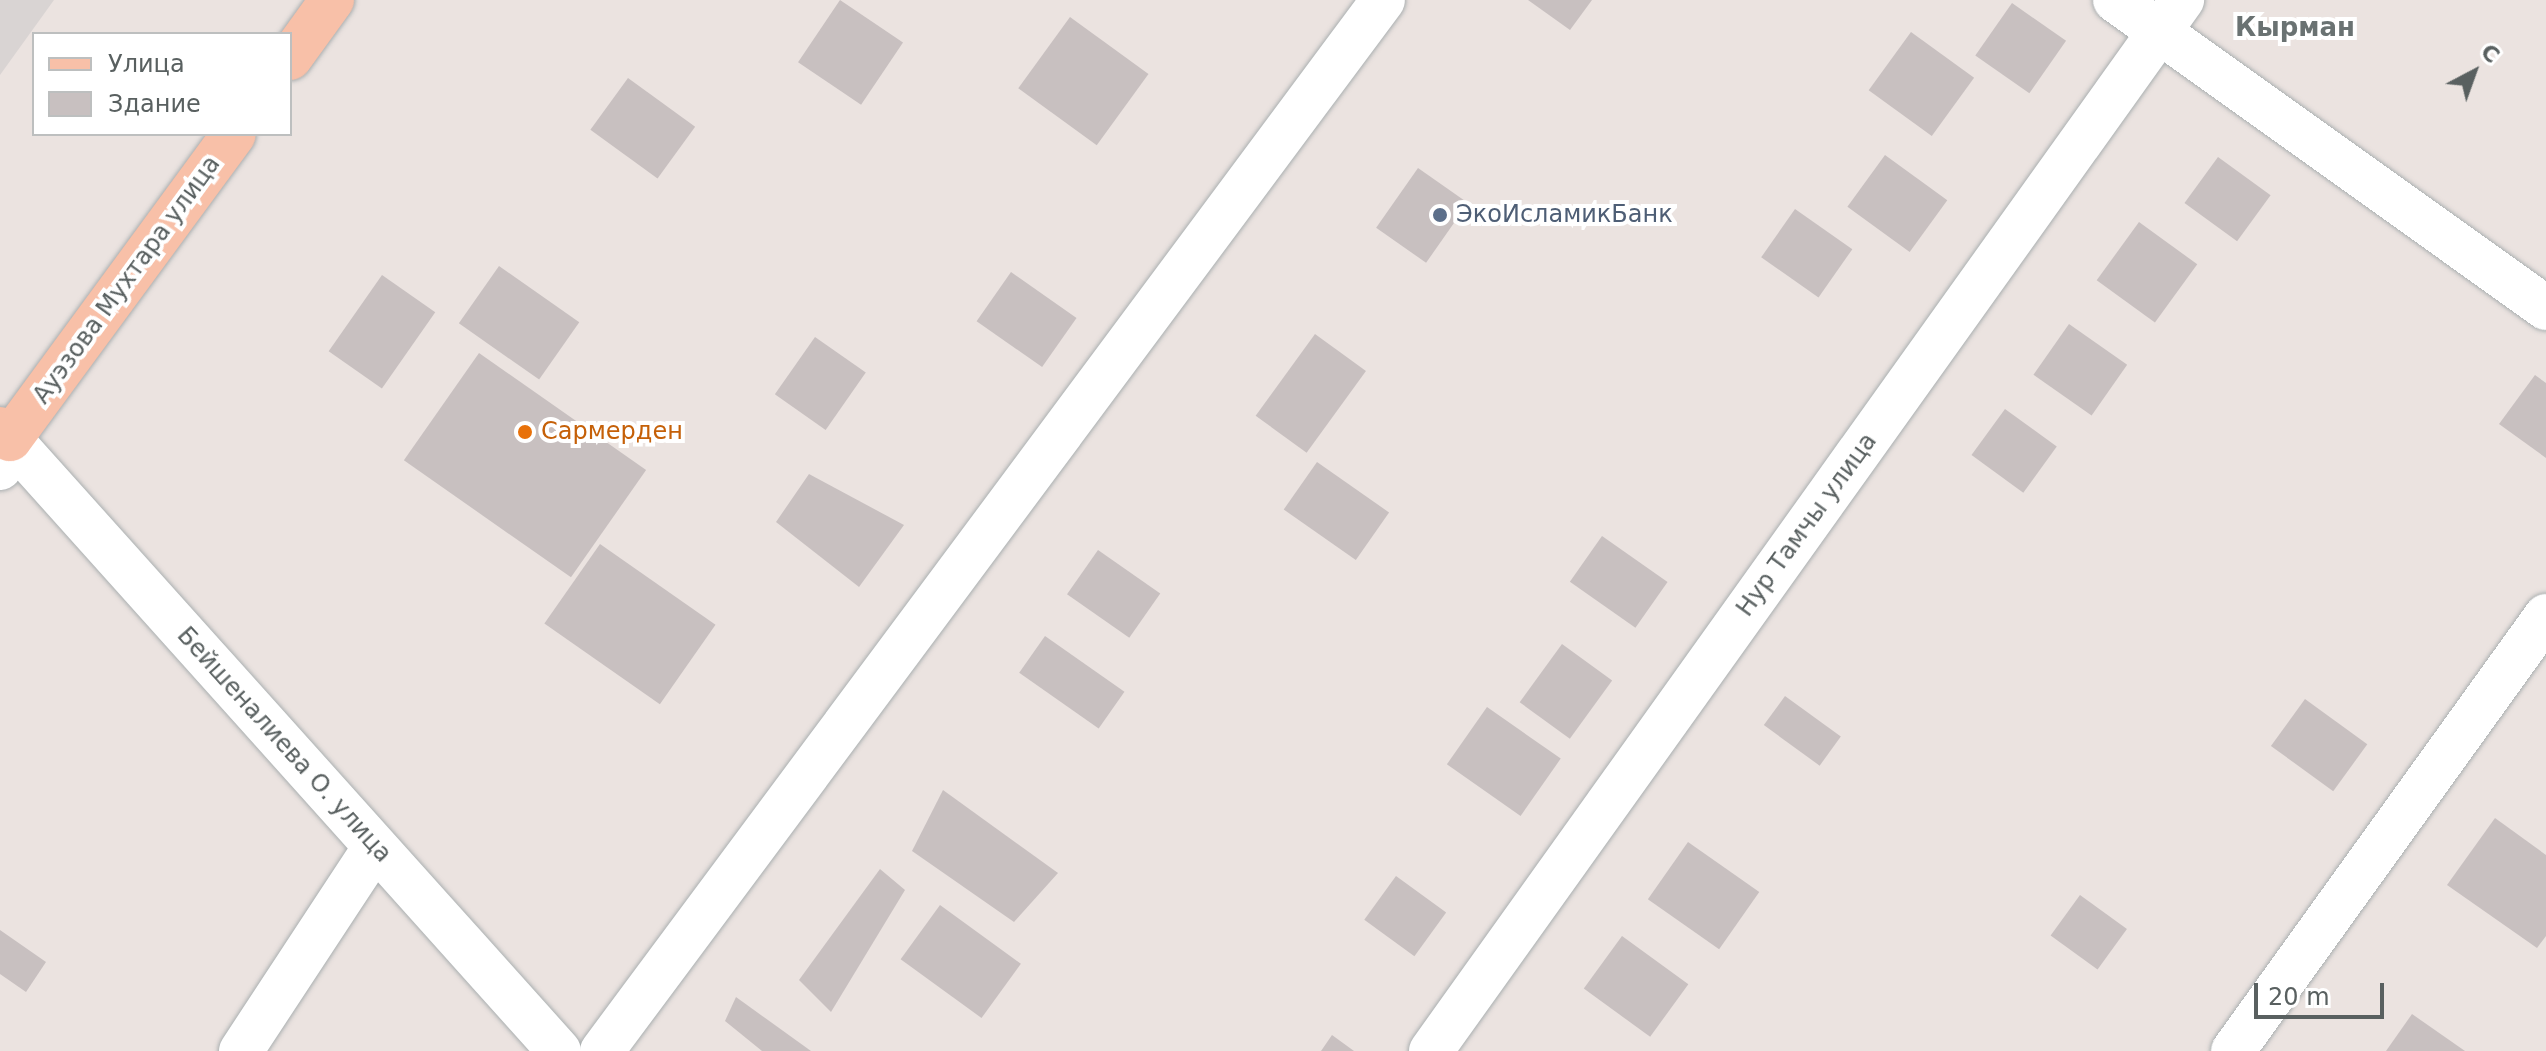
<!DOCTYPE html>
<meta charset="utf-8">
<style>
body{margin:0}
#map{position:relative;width:2546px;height:1051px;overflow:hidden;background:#ebe3e0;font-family:"DejaVu Sans",sans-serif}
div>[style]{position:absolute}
.industrial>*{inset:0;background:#d9d4d3}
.building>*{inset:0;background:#c8c0c0;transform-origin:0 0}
.roads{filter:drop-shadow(0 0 2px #aaafb0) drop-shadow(0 0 2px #aaafb0)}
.minor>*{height:44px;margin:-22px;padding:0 22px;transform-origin:22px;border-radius:22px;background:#fff}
.major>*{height:44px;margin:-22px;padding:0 22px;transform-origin:22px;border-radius:22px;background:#f8c0a8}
.dots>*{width:22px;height:22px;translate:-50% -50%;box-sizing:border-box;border:4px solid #fff;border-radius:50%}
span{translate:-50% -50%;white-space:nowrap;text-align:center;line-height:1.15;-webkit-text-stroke:8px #fff;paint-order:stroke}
.service-label{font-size:24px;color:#4e5e75}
.left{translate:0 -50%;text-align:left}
.street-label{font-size:24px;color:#596060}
.food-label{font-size:24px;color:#c56008}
.neighbourhood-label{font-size:26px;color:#6a7272;font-weight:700}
.legend{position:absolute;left:32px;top:32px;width:260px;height:104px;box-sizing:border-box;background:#fff;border:2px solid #bdbfbf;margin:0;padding:10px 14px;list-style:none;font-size:24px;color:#596060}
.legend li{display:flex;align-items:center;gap:16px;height:40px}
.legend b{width:40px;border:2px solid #bdbfbf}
.north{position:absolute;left:2434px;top:32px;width:80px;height:80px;-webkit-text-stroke:6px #fff;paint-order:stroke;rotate:41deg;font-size:22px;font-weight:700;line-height:32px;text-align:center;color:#596060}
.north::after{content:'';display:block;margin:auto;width:28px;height:36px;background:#596060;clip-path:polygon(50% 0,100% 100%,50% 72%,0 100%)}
.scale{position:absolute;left:2254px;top:983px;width:130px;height:36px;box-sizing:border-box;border:4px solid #596060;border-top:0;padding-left:10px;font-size:24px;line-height:28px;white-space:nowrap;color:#596060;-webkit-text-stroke:6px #fff;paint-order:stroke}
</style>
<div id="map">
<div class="industrial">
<i style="clip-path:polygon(0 0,54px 0,0 75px)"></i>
</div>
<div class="building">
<i style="left:840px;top:0;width:76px;height:75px;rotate:34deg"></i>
<i style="clip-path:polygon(1528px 0,1592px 0,1570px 30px)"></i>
<i style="left:2012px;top:3px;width:66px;height:64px;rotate:35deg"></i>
<i style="left:1070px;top:17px;width:97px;height:88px;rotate:36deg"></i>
<i style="left:1911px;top:32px;width:78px;height:72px;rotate:36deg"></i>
<i style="left:628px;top:78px;width:83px;height:64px;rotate:36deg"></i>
<i style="left:1885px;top:155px;width:77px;height:64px;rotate:36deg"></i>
<i style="left:2218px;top:157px;width:65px;height:57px;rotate:36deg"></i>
<i style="left:1418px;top:168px;width:61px;height:73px;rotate:35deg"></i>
<i style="left:1795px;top:209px;width:70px;height:59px;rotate:35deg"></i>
<i style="left:2139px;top:222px;width:72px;height:72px;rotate:36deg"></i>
<i style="left:499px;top:266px;width:98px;height:70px;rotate:35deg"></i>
<i style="left:1011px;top:272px;width:80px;height:60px;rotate:35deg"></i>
<i style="left:382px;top:275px;width:65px;height:93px;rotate:35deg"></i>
<i style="left:2069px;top:324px;width:71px;height:62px;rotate:35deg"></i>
<i style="left:1315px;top:334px;width:63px;height:101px;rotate:36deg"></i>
<i style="left:815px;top:337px;width:62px;height:70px;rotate:35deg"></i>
<i style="left:479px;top:353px;width:204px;height:131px;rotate:35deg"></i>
<i style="clip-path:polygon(2535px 375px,2546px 383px,2546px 458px,2499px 424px)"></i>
<i style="left:2005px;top:409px;width:64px;height:57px;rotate:36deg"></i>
<i style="left:1317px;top:462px;width:88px;height:58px;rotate:35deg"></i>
<i style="clip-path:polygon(809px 474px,904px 525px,859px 587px,776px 522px)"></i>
<i style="left:1602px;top:536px;width:80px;height:56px;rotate:35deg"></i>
<i style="left:600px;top:544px;width:141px;height:97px;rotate:35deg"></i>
<i style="left:1098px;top:550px;width:76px;height:54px;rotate:35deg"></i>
<i style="left:1045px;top:636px;width:97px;height:45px;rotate:35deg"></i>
<i style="left:1562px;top:644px;width:62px;height:72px;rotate:36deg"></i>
<i style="left:1785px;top:696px;width:69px;height:36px;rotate:36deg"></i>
<i style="left:2305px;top:699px;width:77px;height:58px;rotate:36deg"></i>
<i style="left:1487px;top:707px;width:90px;height:70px;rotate:35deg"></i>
<i style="clip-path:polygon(943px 790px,1058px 873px,1014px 922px,912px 851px)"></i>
<i style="clip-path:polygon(2495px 818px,2546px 855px,2546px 936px,2537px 948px,2447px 885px)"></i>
<i style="left:1688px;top:842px;width:87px;height:70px;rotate:35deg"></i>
<i style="clip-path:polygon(880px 869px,905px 890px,831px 1012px,799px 980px)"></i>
<i style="left:1396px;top:876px;width:62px;height:54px;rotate:36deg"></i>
<i style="left:2080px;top:895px;width:58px;height:50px;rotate:36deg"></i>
<i style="left:940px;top:905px;width:100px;height:67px;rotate:36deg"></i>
<i style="clip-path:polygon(0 930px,46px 962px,26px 992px,0 974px)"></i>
<i style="left:1622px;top:936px;width:82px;height:65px;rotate:36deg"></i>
<i style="clip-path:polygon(736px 997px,811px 1051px,762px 1051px,725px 1021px)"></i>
<i style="clip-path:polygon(2412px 1014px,2465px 1051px,2386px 1051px)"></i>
<i style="clip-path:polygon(1332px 1035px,1354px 1051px,1321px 1051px)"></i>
</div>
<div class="roads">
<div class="minor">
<i style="left:2115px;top:0;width:530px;rotate:35.55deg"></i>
<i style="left:0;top:468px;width:31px;rotate:-71deg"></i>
<i style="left:10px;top:439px;width:822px;rotate:48.11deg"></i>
<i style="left:241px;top:1051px;width:244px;rotate:-56.7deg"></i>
<i style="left:602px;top:1051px;width:1309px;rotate:-53.38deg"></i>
<i style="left:1431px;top:1051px;width:1292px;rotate:-54.45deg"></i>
<i style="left:2233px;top:1051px;width:536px;rotate:-54.26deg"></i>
</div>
<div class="major">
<i style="left:290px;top:58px;width:72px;rotate:-54.1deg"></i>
<i style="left:0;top:429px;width:14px;rotate:45deg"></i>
<i style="left:10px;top:439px;width:378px;rotate:-53.7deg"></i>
</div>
</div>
<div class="dots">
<i style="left:1440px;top:215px;background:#5c6f8a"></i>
<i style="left:525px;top:432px;background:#e8710a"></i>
</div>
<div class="service-label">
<span class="left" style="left:1456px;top:215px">ЭкоИсламикБанк</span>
</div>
<div class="street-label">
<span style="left:127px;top:280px;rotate:-54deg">Ауэзова Мухтара улица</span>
<span style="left:1807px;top:525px;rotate:-54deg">Нур Тамчы улица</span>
<span style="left:284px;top:745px;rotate:48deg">Бейшеналиева О. улица</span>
</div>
<div class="food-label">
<span class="left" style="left:541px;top:432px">Сармерден</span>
</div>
<div class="neighbourhood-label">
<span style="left:2295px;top:28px">Кырман</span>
</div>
<ul class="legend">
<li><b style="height:10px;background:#f8c0a8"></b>Улица</li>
<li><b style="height:22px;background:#c8c0c0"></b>Здание</li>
</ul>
<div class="north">С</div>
<div class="scale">20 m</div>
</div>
